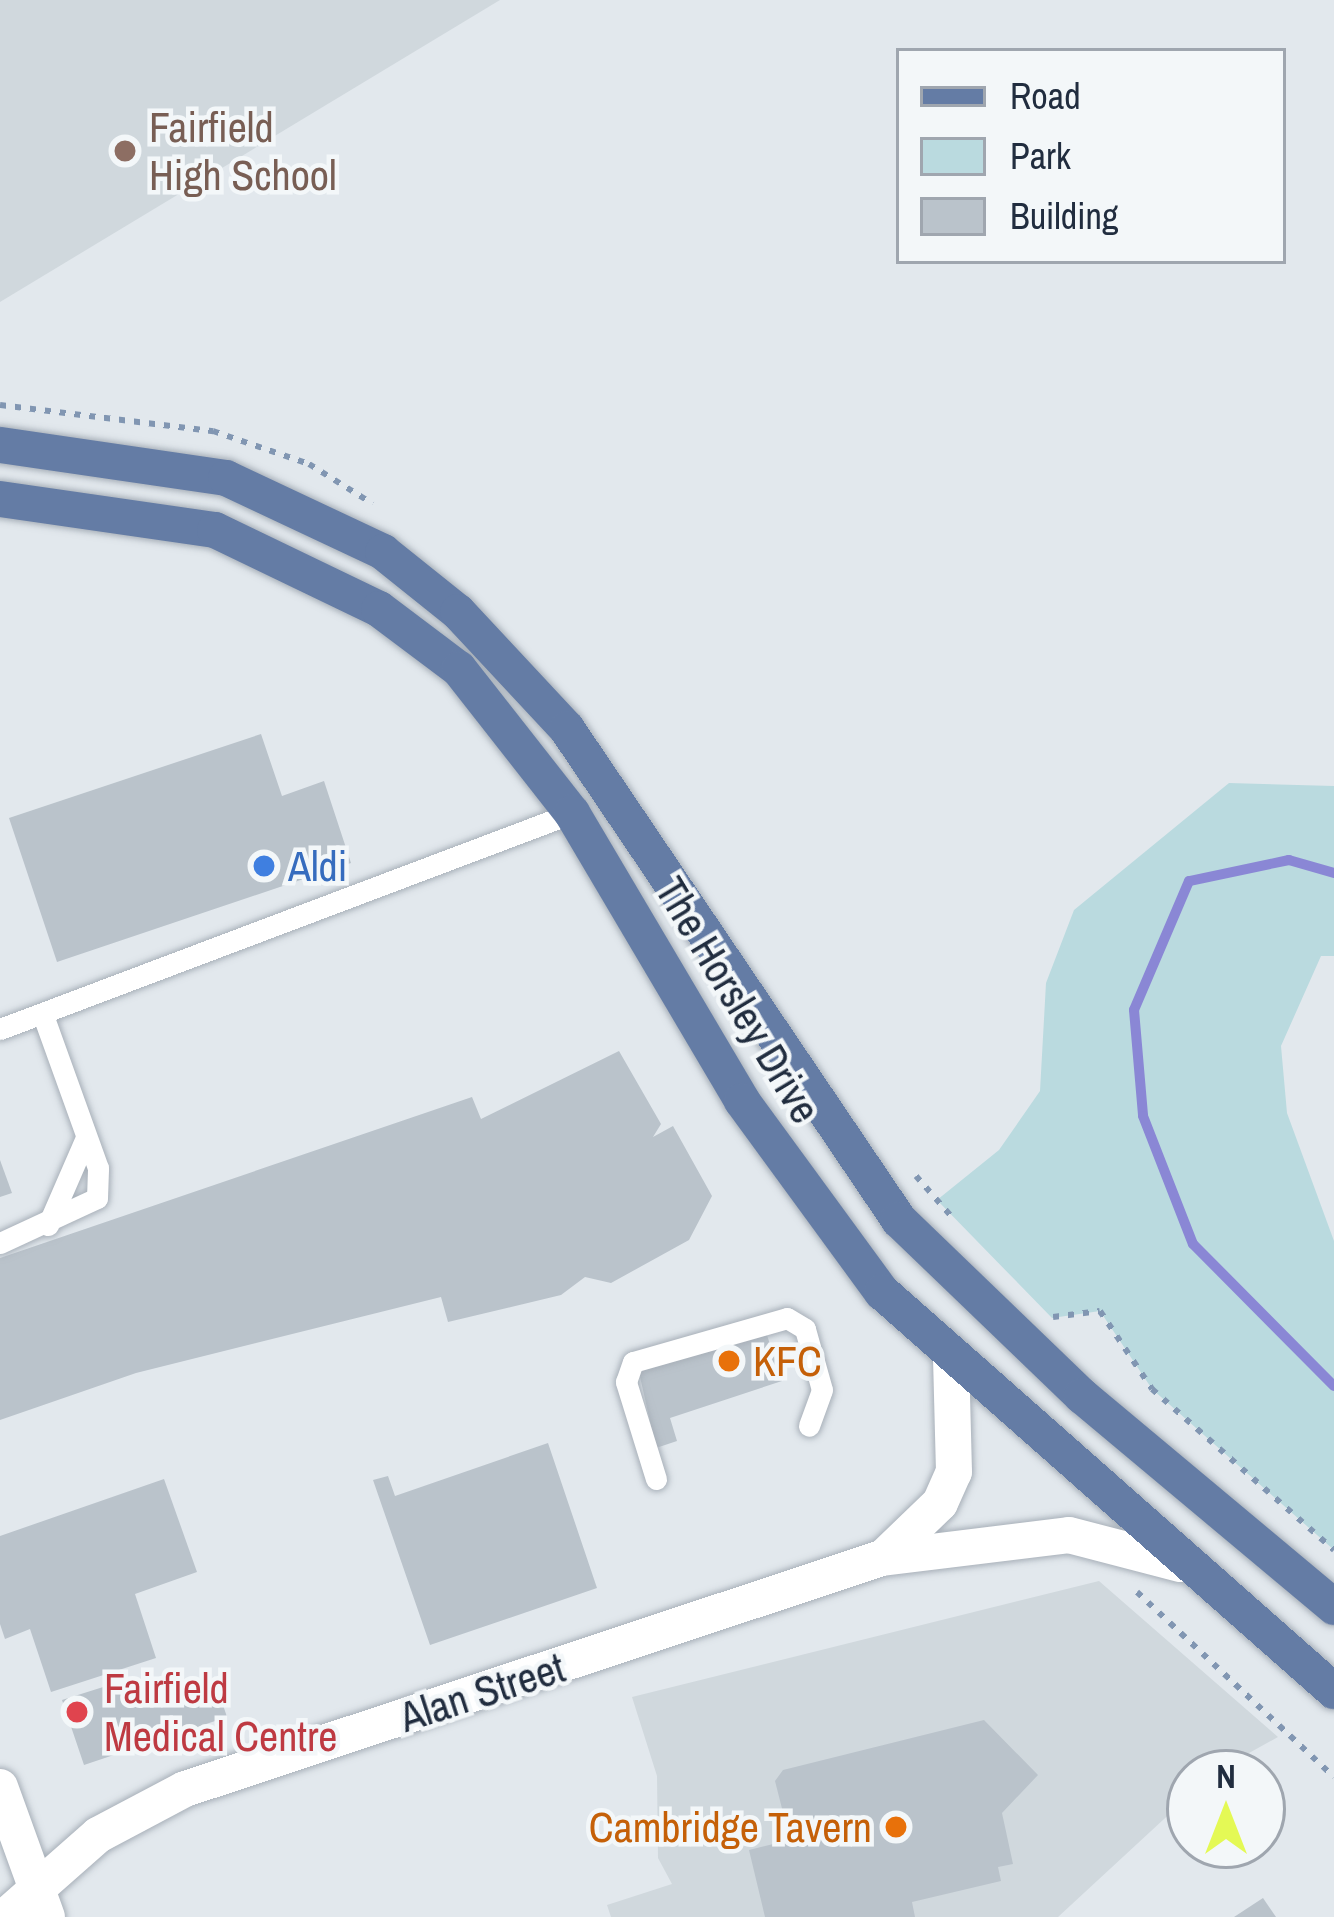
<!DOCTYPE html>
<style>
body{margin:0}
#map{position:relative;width:1334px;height:1917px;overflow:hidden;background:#e2e8ed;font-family:"Archivo Narrow",sans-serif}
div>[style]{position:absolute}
.built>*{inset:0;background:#d0d8dd}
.green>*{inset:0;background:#badadf}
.stream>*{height:10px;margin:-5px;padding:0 5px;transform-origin:5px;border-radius:5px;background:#8a87d5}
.building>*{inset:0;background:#bac3cb}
.path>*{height:6px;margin-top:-3px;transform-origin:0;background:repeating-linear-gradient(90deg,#8196b2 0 6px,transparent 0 15px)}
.roads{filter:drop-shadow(0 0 3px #a8b0b9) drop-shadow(0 0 3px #a8b0b9)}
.lane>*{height:21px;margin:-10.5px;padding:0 10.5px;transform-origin:10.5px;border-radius:10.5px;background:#fff}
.street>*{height:36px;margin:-18px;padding:0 18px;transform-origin:18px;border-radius:18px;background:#fff}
.primary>*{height:36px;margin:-18px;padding:0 18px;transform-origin:18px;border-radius:18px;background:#647ca5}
.dots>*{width:33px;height:33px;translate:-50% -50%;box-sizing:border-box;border:6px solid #f3f7f9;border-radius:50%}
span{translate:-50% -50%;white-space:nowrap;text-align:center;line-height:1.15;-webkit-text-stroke:9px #f3f7f9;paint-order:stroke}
.education-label{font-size:42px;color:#785e54}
.left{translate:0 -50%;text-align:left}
.shop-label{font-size:42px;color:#366cbe}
.street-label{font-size:42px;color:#212d3f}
.food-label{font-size:42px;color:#c56008}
.right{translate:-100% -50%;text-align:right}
.health-label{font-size:42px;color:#be3a42}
.legend{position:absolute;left:896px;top:48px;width:390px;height:216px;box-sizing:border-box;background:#f3f7f9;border:3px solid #9fa6af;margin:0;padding:15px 21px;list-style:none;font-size:36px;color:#212d3f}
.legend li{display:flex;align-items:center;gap:24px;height:60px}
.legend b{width:60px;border:3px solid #9fa6af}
.north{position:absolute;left:1166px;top:1749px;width:120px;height:120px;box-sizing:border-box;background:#f3f7f9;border:3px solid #9fa6af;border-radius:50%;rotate:0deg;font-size:33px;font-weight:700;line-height:48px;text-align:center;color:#212d3f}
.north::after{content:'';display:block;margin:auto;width:42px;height:54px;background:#e4f955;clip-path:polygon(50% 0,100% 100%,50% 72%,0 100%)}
</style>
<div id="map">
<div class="built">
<i style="clip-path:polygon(0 0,500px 0,0 302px)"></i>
<i style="clip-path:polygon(1099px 1581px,1278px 1737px,1213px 1773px,1190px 1773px,1190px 1795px,1058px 1917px,611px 1917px,607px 1905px,672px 1884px,658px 1858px,657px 1776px,632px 1697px)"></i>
</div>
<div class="green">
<i style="clip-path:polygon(1229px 783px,1334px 786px,1334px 956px,1321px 956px,1281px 1046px,1287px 1113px,1334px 1241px,1334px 1550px,1152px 1389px,1100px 1311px,1052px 1318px,937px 1200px,999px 1150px,1040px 1091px,1046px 983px,1074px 910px)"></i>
</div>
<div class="stream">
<i style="left:1334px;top:873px;width:47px;rotate:-163.9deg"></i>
<i style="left:1289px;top:860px;width:102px;rotate:168.1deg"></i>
<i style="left:1189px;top:881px;width:140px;rotate:113.1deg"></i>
<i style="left:1134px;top:1010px;width:106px;rotate:85.1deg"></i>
<i style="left:1143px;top:1116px;width:137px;rotate:68.7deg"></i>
<i style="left:1193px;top:1244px;width:200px;rotate:45.2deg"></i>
</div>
<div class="building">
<i style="clip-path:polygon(261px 734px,282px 796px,324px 781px,351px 863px,57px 962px,9px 818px)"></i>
<i style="clip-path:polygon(619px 1051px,661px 1124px,653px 1137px,673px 1126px,712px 1196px,689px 1240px,611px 1283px,585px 1277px,561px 1295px,448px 1322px,441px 1297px,136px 1373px,0 1420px,0 1258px,472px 1097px,481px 1119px)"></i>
<i style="clip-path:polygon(0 1160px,12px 1193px,0 1197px)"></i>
<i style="clip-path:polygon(764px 1326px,782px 1381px,670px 1418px,677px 1441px,656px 1448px,638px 1368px)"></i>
<i style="clip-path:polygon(548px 1443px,597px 1588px,430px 1645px,373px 1480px,388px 1476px,395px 1496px)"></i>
<i style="clip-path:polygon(164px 1479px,197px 1572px,135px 1594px,156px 1658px,51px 1692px,30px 1629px,5px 1639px,0 1624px,0 1536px)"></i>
<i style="clip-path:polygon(119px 1682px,125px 1700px,153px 1691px,157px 1703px,216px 1684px,227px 1717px,84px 1765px,62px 1700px)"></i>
<i style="clip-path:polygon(984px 1720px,1038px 1775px,1002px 1813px,1013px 1864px,998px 1867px,1001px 1881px,912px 1902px,915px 1917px,765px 1917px,749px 1850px,790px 1840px,775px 1781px,783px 1770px)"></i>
<i style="clip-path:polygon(1263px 1898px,1276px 1917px,1234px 1917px)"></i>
</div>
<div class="path">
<i style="left:0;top:405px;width:215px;rotate:7deg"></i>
<i style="left:213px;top:431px;width:102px;rotate:19deg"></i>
<i style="left:309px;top:464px;width:75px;rotate:32deg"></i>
<i style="left:916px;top:1176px;width:53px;rotate:48.8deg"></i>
<i style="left:1053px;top:1317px;width:47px;rotate:-7.3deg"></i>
<i style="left:1100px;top:1311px;width:94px;rotate:56.3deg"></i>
<i style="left:1152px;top:1389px;width:243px;rotate:41.5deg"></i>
<i style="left:1137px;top:1592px;width:270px;rotate:43.2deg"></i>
</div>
<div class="roads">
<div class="lane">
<i style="left:0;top:1029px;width:611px;rotate:-20.69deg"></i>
<i style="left:48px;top:1225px;width:93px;rotate:-66.5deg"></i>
<i style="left:0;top:1243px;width:107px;rotate:-24.9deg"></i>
<i style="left:97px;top:1198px;width:30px;rotate:-88deg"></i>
<i style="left:98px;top:1168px;width:163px;rotate:-109.8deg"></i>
<i style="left:656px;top:1479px;width:102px;rotate:-107.2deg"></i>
<i style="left:626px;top:1382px;width:21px;rotate:-71deg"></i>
<i style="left:633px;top:1362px;width:160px;rotate:-15.9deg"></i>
<i style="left:787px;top:1318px;width:21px;rotate:31deg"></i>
<i style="left:805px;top:1329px;width:63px;rotate:74.4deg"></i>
<i style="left:822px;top:1390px;width:38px;rotate:110deg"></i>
</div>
<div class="street">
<i style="left:885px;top:1556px;width:76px;rotate:-43.9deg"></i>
<i style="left:940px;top:1503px;width:34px;rotate:-66deg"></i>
<i style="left:954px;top:1472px;width:116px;rotate:-91.5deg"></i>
<i style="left:0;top:1787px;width:138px;rotate:70.1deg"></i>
<i style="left:5px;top:1917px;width:124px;rotate:-41.4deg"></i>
<i style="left:98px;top:1835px;width:98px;rotate:-27.9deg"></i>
<i style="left:185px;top:1789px;width:734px;rotate:-18.34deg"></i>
<i style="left:882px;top:1558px;width:188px;rotate:-7deg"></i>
<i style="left:1069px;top:1535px;width:115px;rotate:14.6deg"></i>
</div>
<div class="primary">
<i style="left:0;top:445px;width:228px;rotate:8.3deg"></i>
<i style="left:226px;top:478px;width:174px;rotate:25.2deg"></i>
<i style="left:383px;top:552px;width:96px;rotate:38.7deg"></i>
<i style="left:458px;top:612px;width:160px;rotate:47deg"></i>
<i style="left:567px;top:729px;width:593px;rotate:55.93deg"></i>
<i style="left:899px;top:1220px;width:254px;rotate:43.9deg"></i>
<i style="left:1082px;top:1396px;width:329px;rotate:39.9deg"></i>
<i style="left:0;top:499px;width:217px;rotate:8.2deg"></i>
<i style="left:215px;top:530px;width:182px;rotate:25.7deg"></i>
<i style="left:379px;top:609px;width:100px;rotate:36.9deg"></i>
<i style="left:459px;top:669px;width:183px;rotate:51.9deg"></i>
<i style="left:572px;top:813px;width:334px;rotate:59.4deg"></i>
<i style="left:742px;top:1101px;width:237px;rotate:53.8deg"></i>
<i style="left:882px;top:1292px;width:603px;rotate:41.44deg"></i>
</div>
</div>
<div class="dots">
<i style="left:125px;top:151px;background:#8d6e63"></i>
<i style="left:264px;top:866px;background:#3f7fe0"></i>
<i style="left:729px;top:1361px;background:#e8710a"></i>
<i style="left:77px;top:1712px;background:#e0444e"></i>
<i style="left:896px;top:1827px;background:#e8710a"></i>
</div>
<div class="education-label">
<span class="left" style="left:149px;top:151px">Fairfield<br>High School</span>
</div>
<div class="shop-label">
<span class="left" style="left:288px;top:866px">Aldi</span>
</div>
<div class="street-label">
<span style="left:738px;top:1000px;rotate:59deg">The Horsley Drive</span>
<span style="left:482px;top:1692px;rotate:-18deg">Alan Street</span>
</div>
<div class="food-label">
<span class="left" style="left:753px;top:1361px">KFC</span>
<span class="right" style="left:872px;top:1827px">Cambridge Tavern</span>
</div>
<div class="health-label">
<span class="left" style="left:104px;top:1712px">Fairfield<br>Medical Centre</span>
</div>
<ul class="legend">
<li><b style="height:15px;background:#647ca5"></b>Road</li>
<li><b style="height:33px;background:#badadf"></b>Park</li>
<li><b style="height:33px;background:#bac3cb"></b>Building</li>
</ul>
<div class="north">N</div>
</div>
